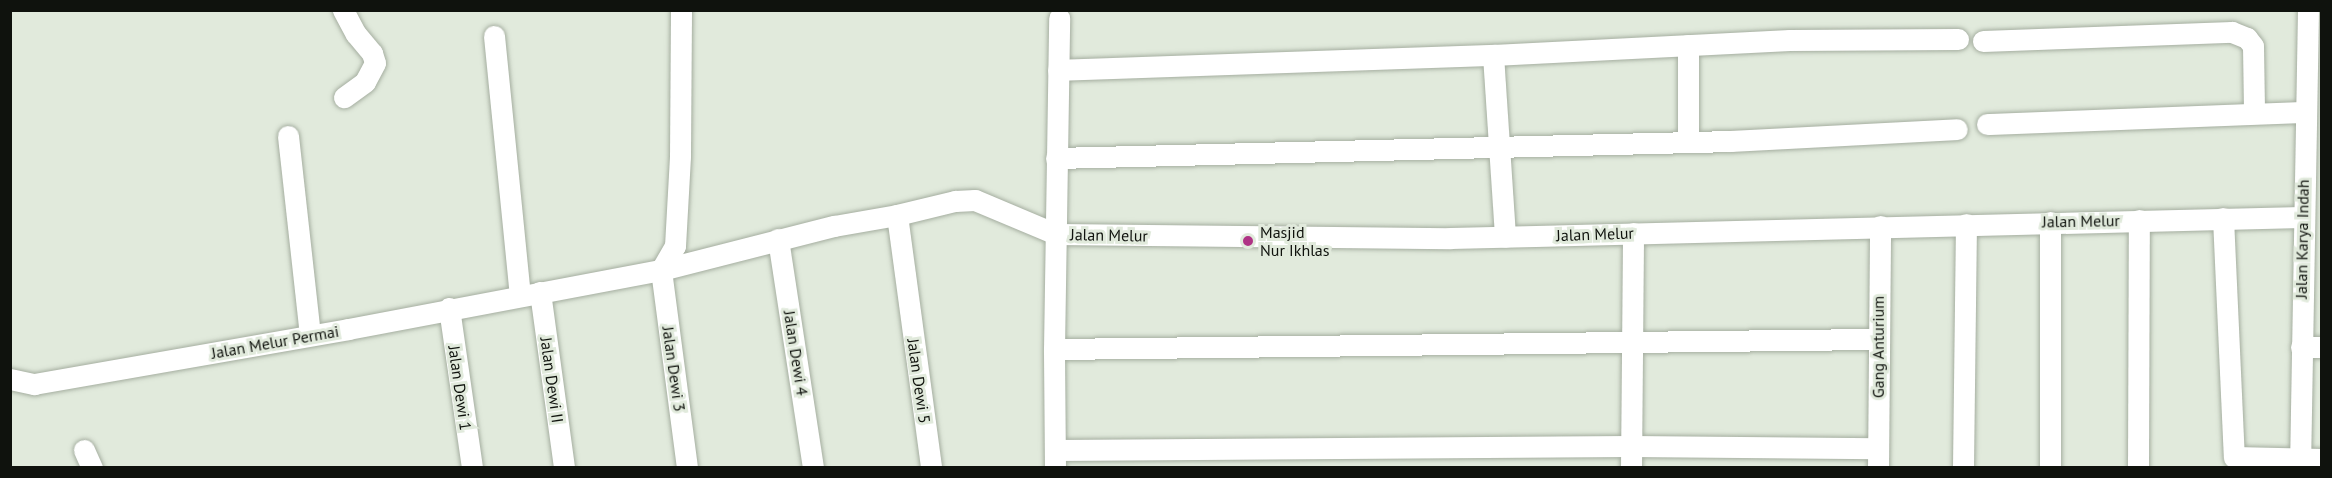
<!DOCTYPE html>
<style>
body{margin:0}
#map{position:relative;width:2332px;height:478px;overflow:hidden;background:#e1eadc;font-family:"PT Sans",sans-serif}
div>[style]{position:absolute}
.roads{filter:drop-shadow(0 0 2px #a5aea0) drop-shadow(0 0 2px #a5aea0)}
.minor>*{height:21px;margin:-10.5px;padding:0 10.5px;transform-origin:10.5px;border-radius:10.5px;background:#fff}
.dots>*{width:16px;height:16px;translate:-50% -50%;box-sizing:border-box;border:3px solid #e1eadc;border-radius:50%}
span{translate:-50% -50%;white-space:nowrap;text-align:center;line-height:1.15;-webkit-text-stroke:6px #e1eadc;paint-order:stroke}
.street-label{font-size:16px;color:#0f120d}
.poi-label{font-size:16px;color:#0f120d}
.left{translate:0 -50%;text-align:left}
.frame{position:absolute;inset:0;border:12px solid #0f120d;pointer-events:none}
</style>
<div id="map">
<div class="roads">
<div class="minor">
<i style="left:343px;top:10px;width:27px;rotate:62deg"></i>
<i style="left:356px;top:34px;width:25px;rotate:50deg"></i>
<i style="left:372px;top:53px;width:10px;rotate:73deg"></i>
<i style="left:375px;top:63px;width:21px;rotate:118deg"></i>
<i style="left:365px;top:82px;width:26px;rotate:144deg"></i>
<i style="left:494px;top:36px;width:260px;rotate:84.3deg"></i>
<i style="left:1983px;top:41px;width:249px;rotate:-2.1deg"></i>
<i style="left:2232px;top:32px;width:16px;rotate:22deg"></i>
<i style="left:2247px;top:38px;width:10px;rotate:53deg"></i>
<i style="left:2253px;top:46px;width:67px;rotate:89.1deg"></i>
<i style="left:1688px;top:45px;width:97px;rotate:90deg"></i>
<i style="left:1493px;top:55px;width:297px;rotate:-2.9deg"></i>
<i style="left:1790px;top:40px;width:168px;rotate:-0.3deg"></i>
<i style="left:1058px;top:70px;width:435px;rotate:-2deg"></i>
<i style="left:1493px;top:55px;width:182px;rotate:86.2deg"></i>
<i style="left:1987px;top:124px;width:318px;rotate:-2.2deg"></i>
<i style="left:288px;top:136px;width:200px;rotate:83.7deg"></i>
<i style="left:1056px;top:158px;width:675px;rotate:-1.44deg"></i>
<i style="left:1731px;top:141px;width:226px;rotate:-3deg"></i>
<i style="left:897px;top:215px;width:255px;rotate:82.3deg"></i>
<i style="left:2223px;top:218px;width:239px;rotate:87.4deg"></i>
<i style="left:2234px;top:457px;width:88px;rotate:1.3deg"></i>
<i style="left:778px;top:239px;width:232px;rotate:81.3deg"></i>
<i style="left:661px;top:270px;width:28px;rotate:-60deg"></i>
<i style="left:675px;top:246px;width:90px;rotate:-86.8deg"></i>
<i style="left:680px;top:156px;width:146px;rotate:-89.6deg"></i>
<i style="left:661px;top:270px;width:200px;rotate:82.5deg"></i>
<i style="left:540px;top:292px;width:178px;rotate:82.2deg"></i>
<i style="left:449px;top:308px;width:162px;rotate:81.8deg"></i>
<i style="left:2301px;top:347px;width:21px"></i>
<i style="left:1054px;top:349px;width:823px;rotate:-0.7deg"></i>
<i style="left:10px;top:379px;width:25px;rotate:12deg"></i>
<i style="left:34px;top:384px;width:319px;rotate:-9.9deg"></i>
<i style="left:348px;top:329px;width:319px;rotate:-10.7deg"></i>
<i style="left:661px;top:270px;width:179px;rotate:-14.3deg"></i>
<i style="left:834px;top:226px;width:64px;rotate:-9.9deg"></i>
<i style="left:897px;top:215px;width:60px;rotate:-13.6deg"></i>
<i style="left:955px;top:201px;width:20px;rotate:-3deg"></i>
<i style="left:975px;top:200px;width:88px;rotate:22.8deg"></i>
<i style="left:1056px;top:234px;width:394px;rotate:0.6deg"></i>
<i style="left:1450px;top:238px;width:852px;rotate:-1.41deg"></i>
<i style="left:84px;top:450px;width:20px;rotate:66deg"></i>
<i style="left:1056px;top:450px;width:575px;rotate:-0.4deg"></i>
<i style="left:1631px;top:446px;width:247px;rotate:0.5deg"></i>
<i style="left:1055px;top:468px;width:119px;rotate:-90.5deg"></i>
<i style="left:1054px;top:349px;width:331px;rotate:-89.1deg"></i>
<i style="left:1631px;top:468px;width:235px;rotate:-89.5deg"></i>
<i style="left:1878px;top:468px;width:242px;rotate:-89.5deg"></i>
<i style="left:1963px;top:468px;width:244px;rotate:-89.3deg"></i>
<i style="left:2050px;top:468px;width:246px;rotate:-90deg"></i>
<i style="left:2138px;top:468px;width:248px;rotate:-89.8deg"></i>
<i style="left:2300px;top:468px;width:458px;rotate:-89deg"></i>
</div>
</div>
<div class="dots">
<i style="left:1248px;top:241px;background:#af3385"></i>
</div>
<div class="street-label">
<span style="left:2081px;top:221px;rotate:-1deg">Jalan Melur</span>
<span style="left:1595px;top:234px;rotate:-2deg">Jalan Melur</span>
<span style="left:1109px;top:235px;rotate:1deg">Jalan Melur</span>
<span style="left:2302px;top:239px;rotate:-89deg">Jalan Karya Indah</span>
<span style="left:275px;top:342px;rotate:-10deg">Jalan Melur Permai</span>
<span style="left:1878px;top:347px;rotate:-90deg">Gang Anturium</span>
<span style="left:796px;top:353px;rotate:81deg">Jalan Dewi 4</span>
<span style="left:674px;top:369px;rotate:82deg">Jalan Dewi 3</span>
<span style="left:552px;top:380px;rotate:82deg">Jalan Dewi II</span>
<span style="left:919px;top:381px;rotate:82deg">Jalan Dewi 5</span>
<span style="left:460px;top:388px;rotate:82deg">Jalan Dewi 1</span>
</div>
<div class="poi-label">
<span class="left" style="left:1260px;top:241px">Masjid<br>Nur Ikhlas</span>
</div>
<div class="frame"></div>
</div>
